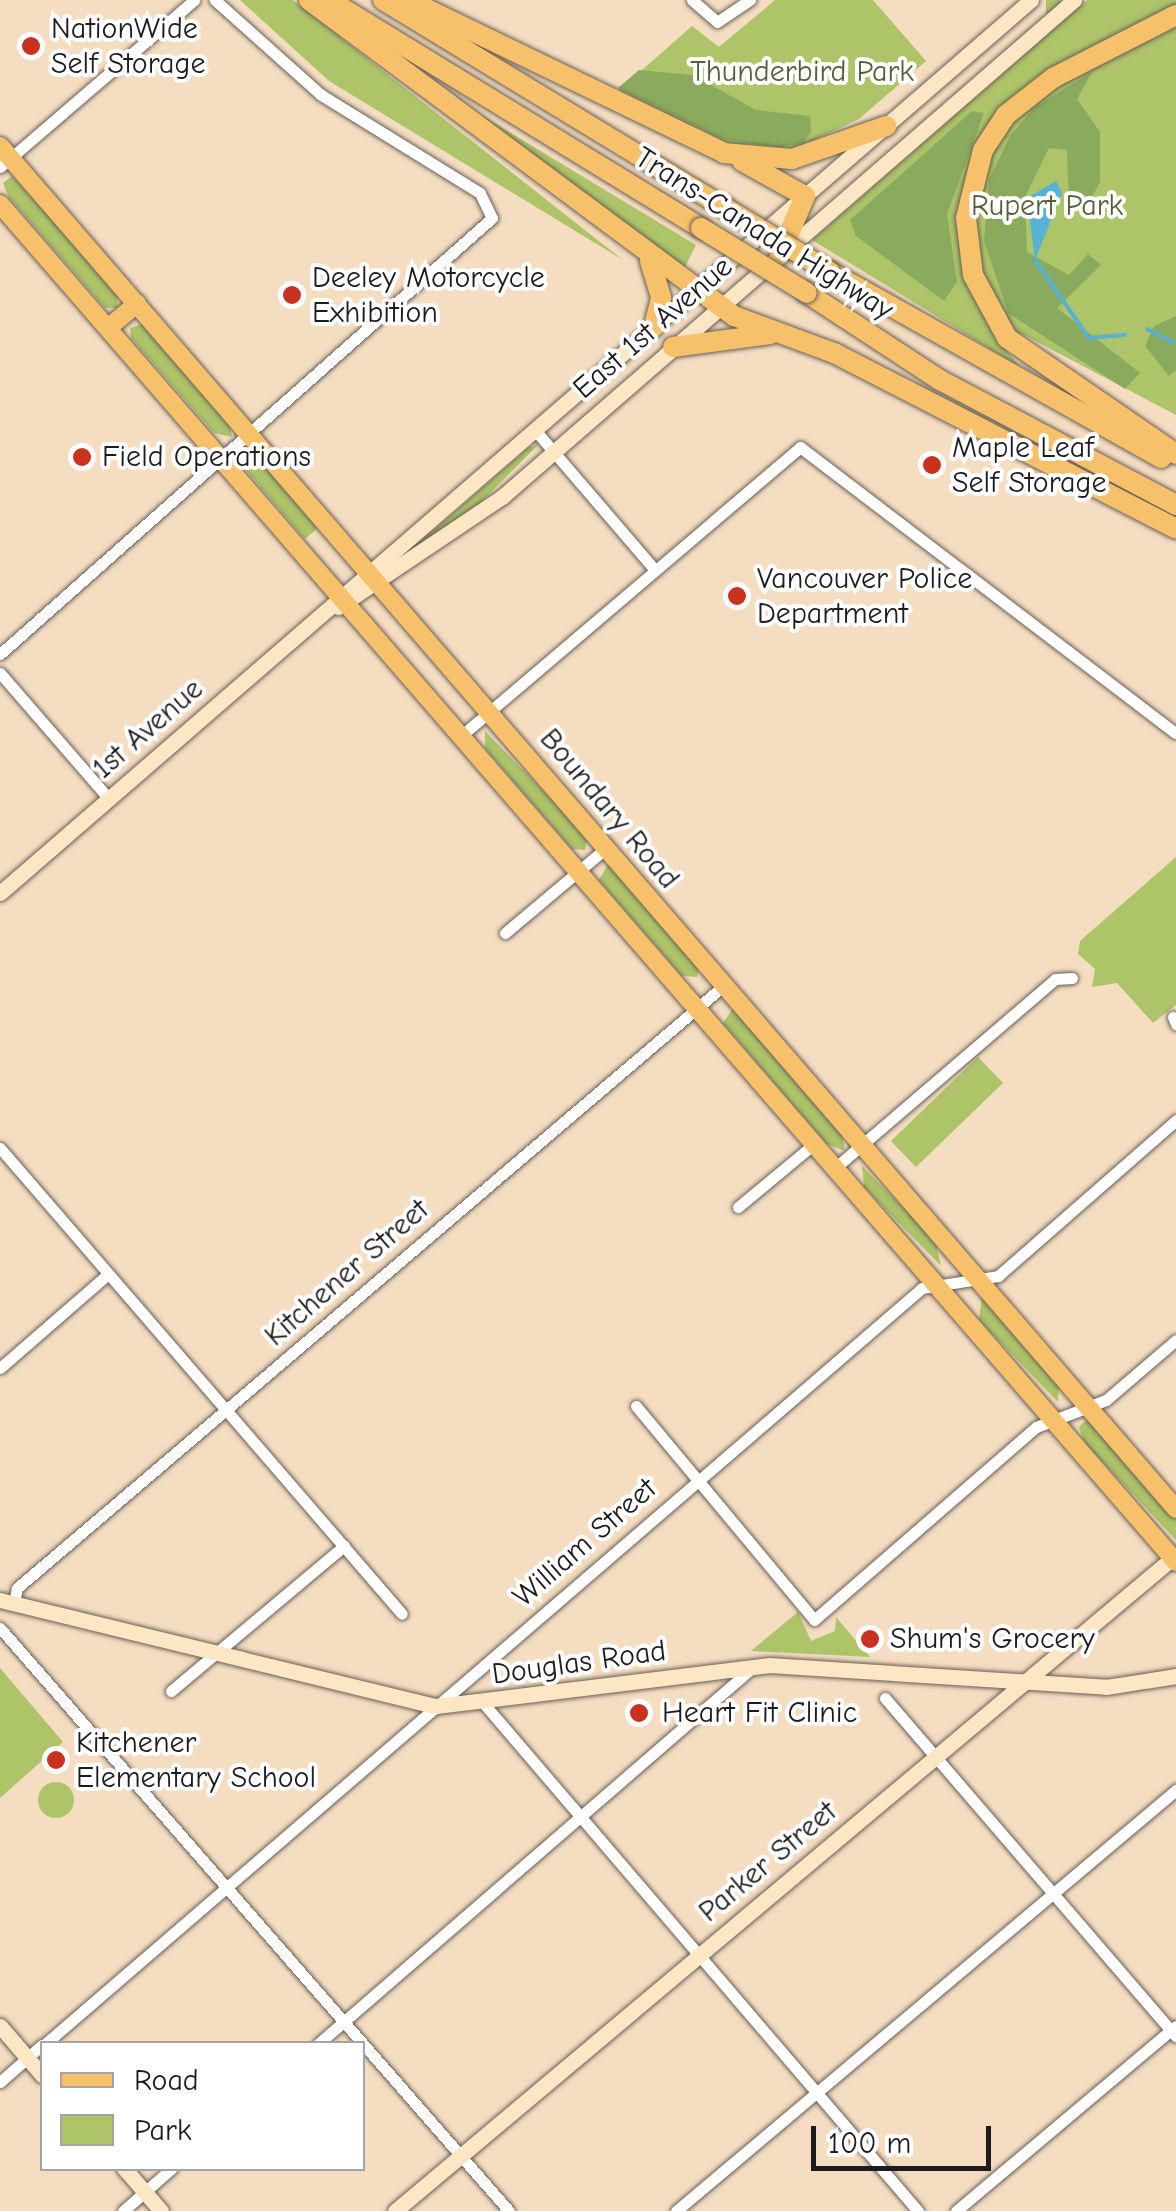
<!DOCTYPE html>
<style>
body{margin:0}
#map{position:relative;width:1176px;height:2211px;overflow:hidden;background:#f5ddc2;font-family:"Comic Neue",sans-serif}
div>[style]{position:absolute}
.green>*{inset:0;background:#adc469;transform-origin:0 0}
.round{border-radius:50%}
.forest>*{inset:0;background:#8aaa5d}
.water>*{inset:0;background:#57b2d5}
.stream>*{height:4px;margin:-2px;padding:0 2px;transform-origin:2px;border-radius:2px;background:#57b2d5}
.roads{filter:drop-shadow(0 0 2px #686056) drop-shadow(0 0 2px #686056)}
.street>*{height:11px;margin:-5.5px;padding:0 5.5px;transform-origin:5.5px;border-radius:5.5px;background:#fff}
.secondary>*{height:15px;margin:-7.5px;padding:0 7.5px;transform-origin:7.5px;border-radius:7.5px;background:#fce6c4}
.primary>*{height:18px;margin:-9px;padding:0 9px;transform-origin:9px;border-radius:9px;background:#f7c06b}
.highway>*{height:20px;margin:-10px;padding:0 10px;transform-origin:10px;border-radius:10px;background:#f7c06b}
.bridges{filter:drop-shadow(0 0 2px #686056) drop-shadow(0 0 2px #686056)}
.highway-bridge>*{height:20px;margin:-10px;padding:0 10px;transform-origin:10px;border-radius:10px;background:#f7c06b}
.dots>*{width:28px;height:28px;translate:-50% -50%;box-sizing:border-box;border:5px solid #fff;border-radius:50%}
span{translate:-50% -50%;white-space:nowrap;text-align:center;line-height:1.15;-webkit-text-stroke:8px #fff;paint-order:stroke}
.poi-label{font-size:30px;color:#1c1c1c}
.left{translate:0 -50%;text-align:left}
.park-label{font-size:30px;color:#565f3b}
.street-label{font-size:30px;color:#1c1c1c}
.legend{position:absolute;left:40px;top:2041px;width:325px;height:130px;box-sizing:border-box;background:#fff;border:2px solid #a4a4a4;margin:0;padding:12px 18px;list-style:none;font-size:30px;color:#1c1c1c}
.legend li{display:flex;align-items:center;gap:20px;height:50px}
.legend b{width:50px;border:2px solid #a4a4a4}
.scale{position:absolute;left:811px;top:2126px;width:180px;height:45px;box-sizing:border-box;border:5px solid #1c1c1c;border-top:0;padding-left:12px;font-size:30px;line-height:35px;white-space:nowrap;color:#1c1c1c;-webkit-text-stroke:8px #fff;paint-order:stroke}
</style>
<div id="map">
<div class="green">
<i style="clip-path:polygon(240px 0,293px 0,623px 260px,329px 81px)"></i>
<i style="clip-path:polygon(775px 0,873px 0,926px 61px,859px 119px,793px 150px,724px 144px,617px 92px,692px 26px,719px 47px)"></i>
<i style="left:1046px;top:0;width:14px;height:306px"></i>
<i style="clip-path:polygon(1087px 0,1176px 0,1176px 415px,1022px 334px,993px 334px,1020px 367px,812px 240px)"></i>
<i style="clip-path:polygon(483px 116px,696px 245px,684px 269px,479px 118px)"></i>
<i style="clip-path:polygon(12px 176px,117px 291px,118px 308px,105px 308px,8px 196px,3px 183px)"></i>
<i style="clip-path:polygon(142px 324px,229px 421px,232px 437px,214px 433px,131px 338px,130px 328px)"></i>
<i style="clip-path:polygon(539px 444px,473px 510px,393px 566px,528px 448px)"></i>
<i style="clip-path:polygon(247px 455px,259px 457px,320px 526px,305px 539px,244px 468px)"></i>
<i style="clip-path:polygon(485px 731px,588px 837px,585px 850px,572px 849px,485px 748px)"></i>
<i style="clip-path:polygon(1176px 857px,1176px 1005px,1153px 1023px,1117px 983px,1092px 987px,1095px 969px,1078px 954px,1080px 941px)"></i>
<i style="clip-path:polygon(608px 864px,700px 968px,697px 977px,682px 976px,599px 880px)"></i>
<i style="clip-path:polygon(733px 1008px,841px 1130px,845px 1151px,827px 1144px,723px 1023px)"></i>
<i style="left:978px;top:1057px;width:36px;height:121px;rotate:46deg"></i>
<i style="clip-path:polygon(862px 1166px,935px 1240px,941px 1266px,864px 1187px)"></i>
<i style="clip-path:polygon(982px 1295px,1059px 1383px,1058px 1402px,979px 1320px)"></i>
<i style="clip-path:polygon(1088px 1418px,1176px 1517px,1176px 1540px,1084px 1442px,1079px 1427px)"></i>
<i style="clip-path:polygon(798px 1612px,811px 1641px,835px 1631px,836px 1617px,870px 1657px,751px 1651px)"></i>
<i style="clip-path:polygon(0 1668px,63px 1742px,0 1798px)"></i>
<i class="round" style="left:38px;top:1782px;width:36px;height:36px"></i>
</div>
<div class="forest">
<i style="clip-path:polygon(639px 70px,693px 75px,756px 110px,810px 116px,811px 132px,803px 143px,780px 147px,726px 140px,618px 88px)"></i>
<i style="clip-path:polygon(1092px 72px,1077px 99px,1100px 132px,1100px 182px,1085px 211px,1069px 204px,1067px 150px,1049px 148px,1025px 197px,1027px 252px,1069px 275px,1088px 254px,1101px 265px,1057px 308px,1140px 373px,1125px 389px,1008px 313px,984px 241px,989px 180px,1010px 136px,1035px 107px)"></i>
<i style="clip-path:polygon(972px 111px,984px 113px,947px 214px,957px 282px,944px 301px,856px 236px,850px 220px)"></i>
<i style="clip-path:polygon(1176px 316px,1176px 370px,1169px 376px,1145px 346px,1154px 326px)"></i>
</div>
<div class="water">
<i style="clip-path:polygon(1056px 181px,1062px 193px,1035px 260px,1027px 198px)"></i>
</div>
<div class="stream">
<i style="left:1035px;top:260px;width:95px;rotate:55.3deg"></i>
<i style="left:1089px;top:338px;width:36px;rotate:-5deg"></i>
<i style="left:1147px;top:329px;width:29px;rotate:27deg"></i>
</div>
<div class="roads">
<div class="street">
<i style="left:692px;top:0;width:33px;rotate:41deg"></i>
<i style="left:717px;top:22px;width:40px;rotate:-34deg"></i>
<i style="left:0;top:167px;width:256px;rotate:-40.7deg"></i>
<i style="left:535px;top:430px;width:183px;rotate:49.4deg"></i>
<i style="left:0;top:654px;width:657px;rotate:-41.55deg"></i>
<i style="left:492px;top:218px;width:28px;rotate:-116deg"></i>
<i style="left:480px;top:193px;width:188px;rotate:-148.3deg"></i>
<i style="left:320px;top:94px;width:141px;rotate:-138.2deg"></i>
<i style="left:0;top:673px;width:167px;rotate:49.1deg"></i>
<i style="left:462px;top:735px;width:444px;rotate:-40.4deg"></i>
<i style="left:800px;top:447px;width:472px;rotate:37.3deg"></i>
<i style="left:505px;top:933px;width:132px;rotate:-40.1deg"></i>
<i style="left:1173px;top:1017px;width:8px;rotate:67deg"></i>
<i style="left:0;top:1148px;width:615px;rotate:49.22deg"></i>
<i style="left:836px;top:1167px;width:289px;rotate:-40.6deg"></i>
<i style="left:1055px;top:979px;width:17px;rotate:-3deg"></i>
<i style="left:738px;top:1207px;width:100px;rotate:-39.7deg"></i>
<i style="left:0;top:1368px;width:143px;rotate:-41deg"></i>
<i style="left:636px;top:1406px;width:278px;rotate:50.2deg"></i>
<i style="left:814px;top:1620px;width:294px;rotate:-41deg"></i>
<i style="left:1036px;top:1427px;width:75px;rotate:-21.1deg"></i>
<i style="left:1106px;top:1400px;width:92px;rotate:-40.6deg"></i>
<i style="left:14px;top:1603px;width:15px;rotate:-79deg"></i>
<i style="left:17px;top:1588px;width:928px;rotate:-40.45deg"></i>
<i style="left:0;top:1628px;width:774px;rotate:48.88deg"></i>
<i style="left:171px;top:1691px;width:226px;rotate:-40deg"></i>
<i style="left:885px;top:1698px;width:446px;rotate:49.3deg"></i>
<i style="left:485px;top:1705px;width:666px;rotate:49.45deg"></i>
<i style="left:45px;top:2044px;width:1158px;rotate:-40.76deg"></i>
<i style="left:922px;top:1288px;width:77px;rotate:-9deg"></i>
<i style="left:998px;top:1276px;width:237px;rotate:-41.2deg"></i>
<i style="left:318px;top:2044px;width:576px;rotate:-40.91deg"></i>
<i style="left:0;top:2082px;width:56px;rotate:-41.4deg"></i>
<i style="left:123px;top:2211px;width:65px;rotate:-41.3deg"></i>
<i style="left:676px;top:2211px;width:654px;rotate:-40.1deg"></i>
<i style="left:956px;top:2211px;width:287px;rotate:-40.1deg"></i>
</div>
<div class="secondary">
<i style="left:338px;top:607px;width:197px;rotate:-33.9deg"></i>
<i style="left:502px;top:497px;width:758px;rotate:-40.99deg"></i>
<i style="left:0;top:893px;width:1364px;rotate:-40.9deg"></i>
<i style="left:0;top:1600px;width:449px;rotate:13.7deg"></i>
<i style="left:436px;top:1706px;width:336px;rotate:-7deg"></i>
<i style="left:769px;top:1665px;width:338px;rotate:3.7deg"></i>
<i style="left:1106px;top:1687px;width:71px;rotate:-8.9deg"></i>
<i style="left:0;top:2026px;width:65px;rotate:49.4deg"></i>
<i style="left:124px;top:2168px;width:57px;rotate:49.3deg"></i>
<i style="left:395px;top:2211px;width:1020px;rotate:-40.03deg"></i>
</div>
<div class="primary">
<i style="left:0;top:146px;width:1800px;rotate:49.21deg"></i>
<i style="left:0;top:204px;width:1796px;rotate:49.11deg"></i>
<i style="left:108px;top:328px;width:38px;rotate:-40deg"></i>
</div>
<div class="highway">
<i style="left:309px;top:0;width:530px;rotate:36.63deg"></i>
<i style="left:734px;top:316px;width:109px;rotate:20.4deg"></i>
<i style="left:836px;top:354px;width:382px;rotate:27.2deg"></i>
<i style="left:329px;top:0;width:436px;rotate:31.5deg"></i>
<i style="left:383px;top:0;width:399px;rotate:31.3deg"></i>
<i style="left:408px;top:0;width:351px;rotate:25.8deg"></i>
<i style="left:724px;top:153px;width:68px;rotate:5deg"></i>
<i style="left:792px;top:159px;width:100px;rotate:-19.3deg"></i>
<i style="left:1176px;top:15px;width:138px;rotate:152.9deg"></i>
<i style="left:1053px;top:78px;width:60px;rotate:141.8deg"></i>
<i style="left:1006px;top:115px;width:42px;rotate:123.3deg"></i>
<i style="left:983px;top:150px;width:70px;rotate:104deg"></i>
<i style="left:966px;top:218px;width:57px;rotate:83deg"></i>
<i style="left:973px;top:275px;width:72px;rotate:61.6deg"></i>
<i style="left:1007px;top:338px;width:205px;rotate:34.5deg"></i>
<i style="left:742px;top:161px;width:72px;rotate:29.1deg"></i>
<i style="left:805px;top:196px;width:64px;rotate:113deg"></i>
<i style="left:650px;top:261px;width:39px;rotate:73deg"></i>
<i style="left:661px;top:298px;width:30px;rotate:104deg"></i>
<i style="left:830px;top:272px;width:380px;rotate:29.3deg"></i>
<i style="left:807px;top:293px;width:159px;rotate:33.2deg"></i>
<i style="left:940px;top:380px;width:267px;rotate:27.9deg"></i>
<i style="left:673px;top:347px;width:98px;rotate:-7.6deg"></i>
</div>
</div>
<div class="bridges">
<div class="highway-bridge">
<i style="left:724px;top:207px;width:124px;rotate:31.5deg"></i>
<i style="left:701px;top:228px;width:124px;rotate:31.5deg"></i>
</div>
</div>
<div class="dots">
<i style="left:31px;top:46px;background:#c8321e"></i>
<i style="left:292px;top:295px;background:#c8321e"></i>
<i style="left:82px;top:457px;background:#c8321e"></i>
<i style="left:932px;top:465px;background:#c8321e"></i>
<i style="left:737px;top:596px;background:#c8321e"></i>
<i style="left:870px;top:1639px;background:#c8321e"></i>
<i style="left:639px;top:1713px;background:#c8321e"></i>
<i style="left:56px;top:1760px;background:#c8321e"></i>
</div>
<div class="poi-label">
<span class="left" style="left:51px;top:46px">NationWide<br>Self Storage</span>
<span class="left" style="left:312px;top:295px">Deeley Motorcycle<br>Exhibition</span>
<span class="left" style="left:952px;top:465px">Maple Leaf<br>Self Storage</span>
<span class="left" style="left:102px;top:457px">Field Operations</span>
<span class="left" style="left:757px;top:596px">Vancouver Police<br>Department</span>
<span class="left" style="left:890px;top:1639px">Shum's Grocery</span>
<span class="left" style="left:662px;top:1713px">Heart Fit Clinic</span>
<span class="left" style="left:76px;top:1760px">Kitchener<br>Elementary School</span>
</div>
<div class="park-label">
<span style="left:802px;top:72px">Thunderbird Park</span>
<span style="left:1047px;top:206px">Rupert Park</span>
</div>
<div class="street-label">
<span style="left:764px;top:234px;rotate:32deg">Trans-Canada Highway</span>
<span style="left:653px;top:328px;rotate:-41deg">East 1st Avenue</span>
<span style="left:148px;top:729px;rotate:-41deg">1st Avenue</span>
<span style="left:609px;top:809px;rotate:50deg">Boundary Road</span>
<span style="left:347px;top:1273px;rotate:-41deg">Kitchener Street</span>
<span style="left:585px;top:1543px;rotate:-41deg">William Street</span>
<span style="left:579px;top:1663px;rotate:-8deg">Douglas Road</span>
<span style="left:768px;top:1862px;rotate:-40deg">Parker Street</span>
</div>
<ul class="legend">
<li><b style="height:12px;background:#f7c06b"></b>Road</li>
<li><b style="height:28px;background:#adc469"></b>Park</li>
</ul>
<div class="scale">100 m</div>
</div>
